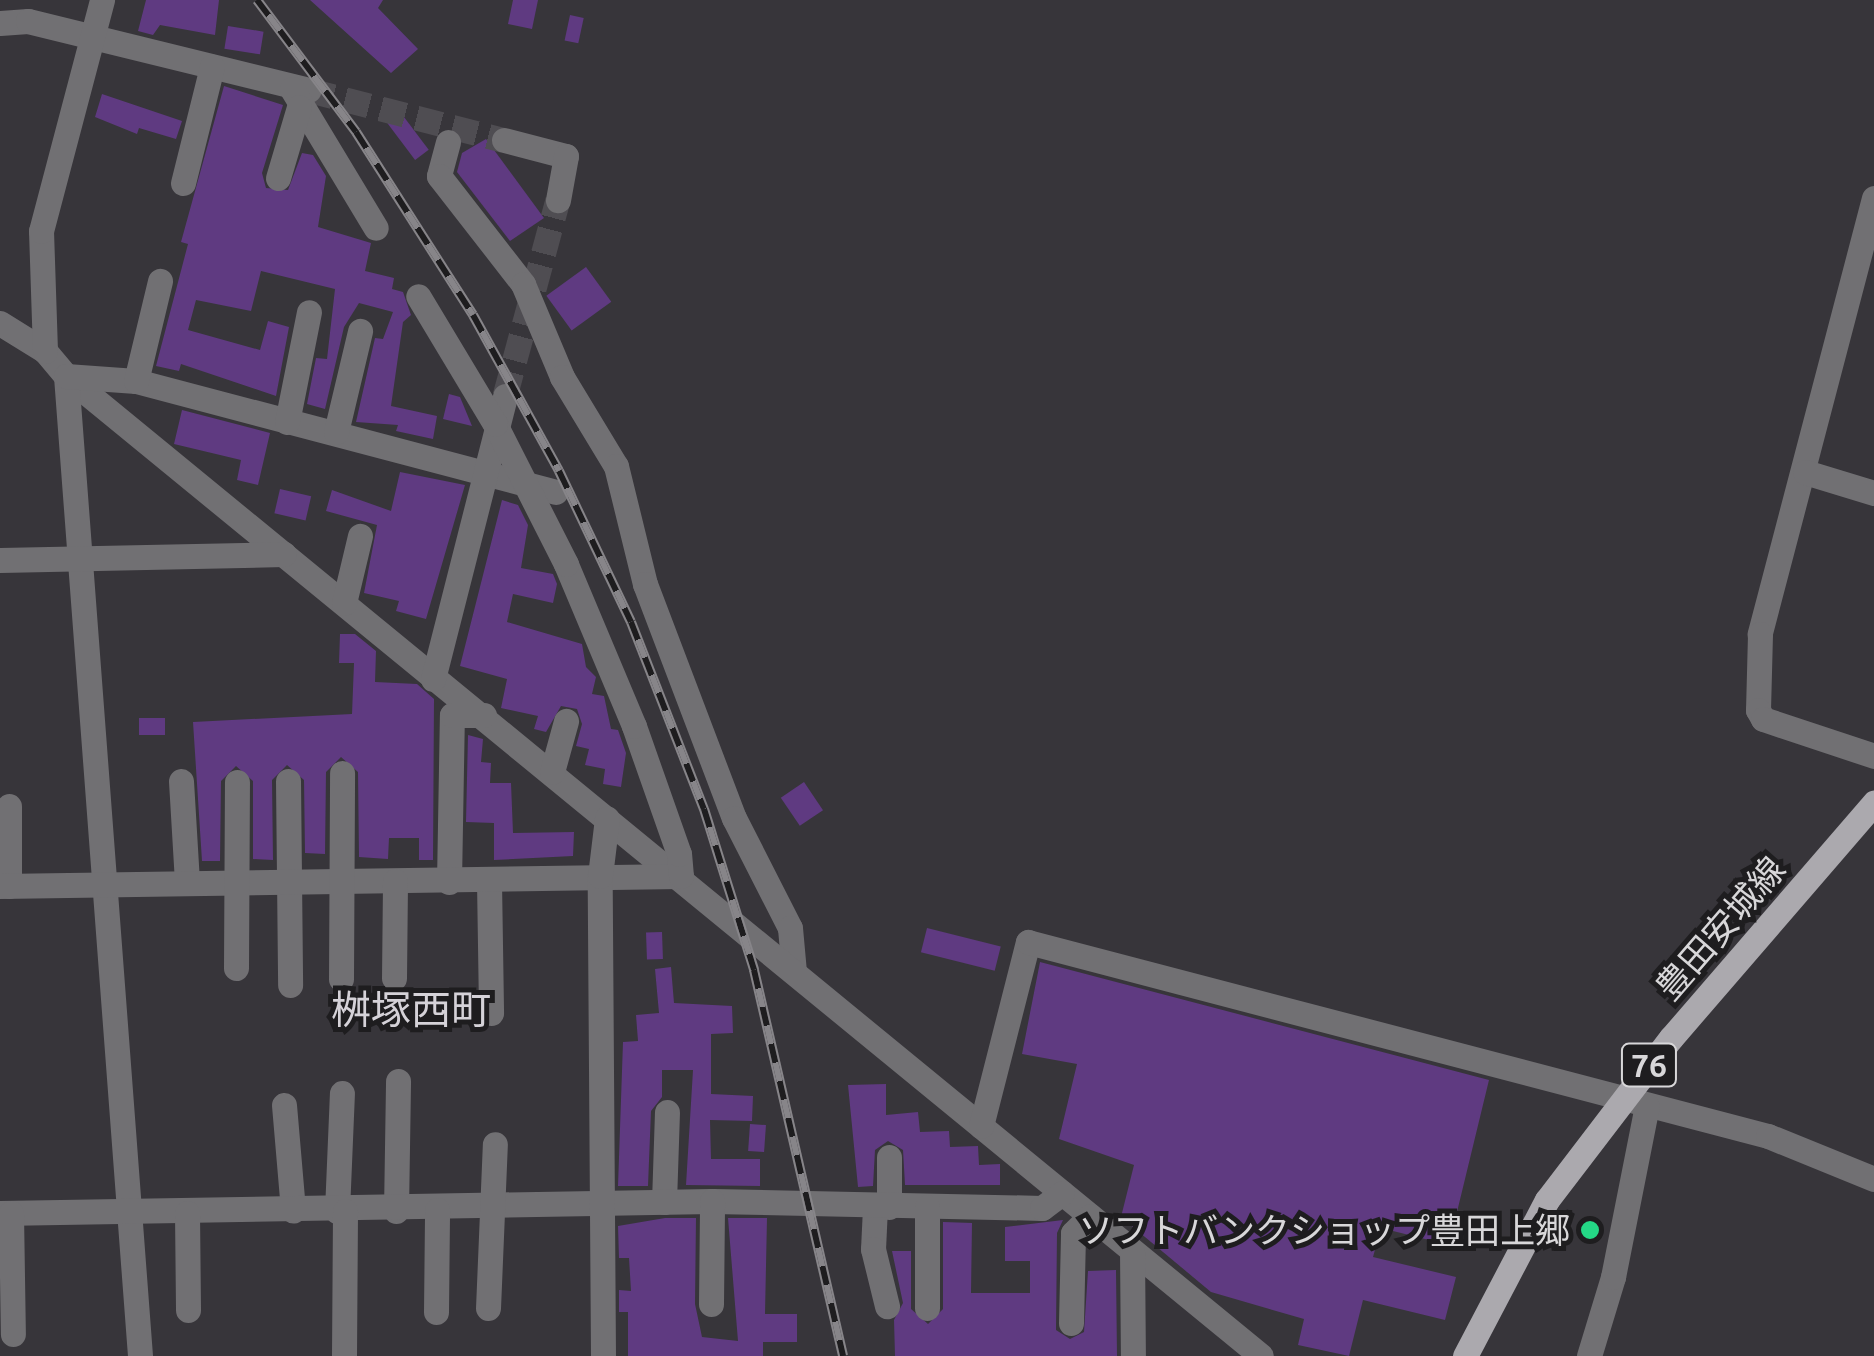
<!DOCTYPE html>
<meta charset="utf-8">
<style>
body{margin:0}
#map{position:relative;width:1874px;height:1356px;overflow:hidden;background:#37353a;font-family:Ubuntu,"Noto Sans JP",sans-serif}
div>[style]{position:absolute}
.building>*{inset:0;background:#5f3a81;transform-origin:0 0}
.minor-tunnel>*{height:25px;margin-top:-12.5px;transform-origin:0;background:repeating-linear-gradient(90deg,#4f4d52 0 25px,transparent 0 37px)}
.minor>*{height:25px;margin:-12.5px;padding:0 12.5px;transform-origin:12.5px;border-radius:12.5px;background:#717073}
.major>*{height:25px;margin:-12.5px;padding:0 12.5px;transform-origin:12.5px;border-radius:12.5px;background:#aba9ae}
.rail>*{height:10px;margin-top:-5px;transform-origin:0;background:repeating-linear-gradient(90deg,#1e1d1f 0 19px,#878589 0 38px);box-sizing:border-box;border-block:2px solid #878589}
.dots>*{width:28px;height:28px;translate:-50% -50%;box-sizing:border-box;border:5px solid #1e1d1f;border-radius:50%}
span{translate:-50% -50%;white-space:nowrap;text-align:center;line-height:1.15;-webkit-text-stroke:10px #1e1d1f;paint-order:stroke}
.shield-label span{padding:2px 8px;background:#1e1d1f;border:2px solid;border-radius:8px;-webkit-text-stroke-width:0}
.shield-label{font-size:32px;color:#d8d7d9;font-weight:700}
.street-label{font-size:35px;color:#d8d7d9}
.poi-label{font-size:35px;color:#d8d7d9}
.right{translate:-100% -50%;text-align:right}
.quarter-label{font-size:40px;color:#d5d2d8}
</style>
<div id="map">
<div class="building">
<i style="clip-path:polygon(146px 0,219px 0,215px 35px,160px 25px,153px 35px,138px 31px)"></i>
<i style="clip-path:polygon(310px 0,383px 0,378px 8px,418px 49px,391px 73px)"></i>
<i style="clip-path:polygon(513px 0,538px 0,532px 29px,508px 24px)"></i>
<i style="left:570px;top:15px;width:14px;height:26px;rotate:12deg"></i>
<i style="left:228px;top:26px;width:36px;height:23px;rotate:9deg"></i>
<i style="clip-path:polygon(224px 86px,283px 105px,262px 173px,266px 188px,288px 190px,302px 153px,313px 155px,326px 176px,318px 227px,371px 243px,365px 271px,394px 278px,392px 289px,403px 292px,411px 315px,403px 322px,391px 406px,437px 416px,433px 439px,396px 431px,398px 425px,356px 422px,375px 338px,383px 339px,393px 312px,359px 303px,344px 327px,325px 409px,307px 404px,316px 358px,327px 359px,335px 289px,261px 271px,251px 311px,196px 300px,188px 330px,260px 350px,268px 321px,289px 327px,276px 396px,181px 364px,179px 371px,156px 366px,188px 244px,181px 242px)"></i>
<i style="clip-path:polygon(102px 94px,182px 121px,176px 139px,139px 128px,137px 134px,95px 117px)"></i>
<i style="left:401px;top:113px;width:46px;height:17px;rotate:53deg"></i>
<i style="clip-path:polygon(486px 139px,544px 218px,510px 241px,457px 172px,462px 153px)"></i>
<i style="left:586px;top:267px;width:43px;height:49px;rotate:54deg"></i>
<i style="clip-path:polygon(449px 394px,460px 397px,472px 426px,443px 419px)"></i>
<i style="clip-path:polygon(182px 410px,270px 433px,258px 485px,237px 480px,241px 460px,174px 444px)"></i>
<i style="clip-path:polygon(400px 472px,465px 485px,426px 619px,396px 611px,399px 601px,364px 593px,377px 525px,326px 511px,332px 490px,391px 511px)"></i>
<i style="left:280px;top:489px;width:32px;height:25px;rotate:13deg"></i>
<i style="clip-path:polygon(502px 500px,518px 505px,528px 525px,521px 568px,553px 574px,557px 584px,553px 603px,513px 594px,507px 622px,582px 644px,586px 667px,596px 677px,592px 694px,604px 696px,611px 729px,618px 730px,626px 753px,621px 787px,603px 784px,605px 769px,585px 765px,589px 749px,576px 746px,582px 724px,577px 709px,561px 706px,546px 732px,534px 729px,538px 716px,501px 708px,507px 679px,460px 666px)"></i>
<i style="clip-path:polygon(340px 634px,355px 634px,376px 651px,375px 682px,417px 684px,434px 699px,433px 860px,419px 860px,419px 838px,389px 838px,388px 859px,359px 857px,358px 772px,341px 757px,326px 772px,325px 854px,305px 853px,304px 780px,287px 765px,272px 780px,273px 860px,253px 859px,253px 781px,236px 766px,221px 781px,220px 861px,202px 861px,193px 722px,352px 714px,354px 663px,339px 663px)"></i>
<i style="left:165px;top:718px;width:17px;height:26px;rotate:90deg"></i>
<i style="clip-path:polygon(468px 735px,483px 739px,481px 762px,491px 763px,490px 783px,511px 783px,513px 833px,574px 832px,573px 856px,494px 860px,494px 823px,466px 822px)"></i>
<i style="left:804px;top:782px;width:34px;height:28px;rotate:56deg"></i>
<i style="left:927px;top:928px;width:76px;height:25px;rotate:14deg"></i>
<i style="left:662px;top:932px;width:27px;height:16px;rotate:88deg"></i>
<i style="clip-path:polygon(1040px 962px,1489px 1080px,1449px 1245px,1381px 1228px,1373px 1257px,1456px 1277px,1445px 1320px,1363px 1300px,1349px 1356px,1298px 1345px,1304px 1319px,1211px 1292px,1121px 1217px,1134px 1165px,1059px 1139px,1077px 1064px,1022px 1054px)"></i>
<i style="clip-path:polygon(671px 967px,674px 1003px,732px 1006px,733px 1033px,711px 1034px,711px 1094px,753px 1096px,752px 1121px,710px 1120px,711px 1159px,760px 1159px,760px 1186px,686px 1185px,693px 1070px,662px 1070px,662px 1097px,651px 1111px,648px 1186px,618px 1186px,623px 1042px,638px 1041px,636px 1015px,659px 1013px,655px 969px)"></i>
<i style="clip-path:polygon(886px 1084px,886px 1115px,918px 1112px,920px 1132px,949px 1131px,950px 1147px,978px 1146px,979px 1165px,1000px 1164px,1000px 1185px,905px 1185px,903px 1150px,888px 1141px,875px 1150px,873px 1186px,858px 1187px,848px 1085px)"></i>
<i style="left:750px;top:1124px;width:16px;height:27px;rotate:4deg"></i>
<i style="clip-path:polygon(665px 1218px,696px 1218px,695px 1304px,702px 1337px,738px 1341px,728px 1218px,767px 1218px,765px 1314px,797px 1314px,797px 1342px,763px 1342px,763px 1356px,628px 1356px,628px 1312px,619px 1312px,619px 1290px,631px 1291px,629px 1258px,619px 1258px,618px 1226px)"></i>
<i style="clip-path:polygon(1063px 1220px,1057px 1233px,1056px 1330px,1070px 1339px,1084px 1332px,1088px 1271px,1116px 1270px,1117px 1356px,895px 1356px,894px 1320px,903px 1303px,892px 1251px,911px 1251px,911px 1309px,928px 1324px,943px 1309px,943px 1222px,972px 1223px,971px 1293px,1030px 1293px,1030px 1261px,1005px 1261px,1005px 1227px)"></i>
</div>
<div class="minor-tunnel">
<i style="left:309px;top:90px;width:201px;rotate:14.4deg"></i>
<i style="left:505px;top:396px;width:203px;rotate:-74.9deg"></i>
</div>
<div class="minor">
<i style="left:0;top:23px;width:28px;rotate:-4deg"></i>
<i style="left:28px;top:21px;width:289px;rotate:13.8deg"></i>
<i style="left:292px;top:89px;width:162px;rotate:58.9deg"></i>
<i style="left:504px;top:140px;width:64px;rotate:14.5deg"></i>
<i style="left:566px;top:156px;width:45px;rotate:100.3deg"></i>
<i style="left:448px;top:142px;width:35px;rotate:105deg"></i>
<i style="left:439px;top:176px;width:137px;rotate:52.1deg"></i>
<i style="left:523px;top:284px;width:101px;rotate:67.2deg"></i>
<i style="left:562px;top:377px;width:104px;rotate:58.8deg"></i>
<i style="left:616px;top:466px;width:122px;rotate:76.2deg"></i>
<i style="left:645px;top:584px;width:250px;rotate:69.2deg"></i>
<i style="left:734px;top:818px;width:123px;rotate:63deg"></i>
<i style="left:790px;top:928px;width:44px;rotate:84.8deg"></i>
<i style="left:278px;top:178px;width:74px;rotate:-73.5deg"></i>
<i style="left:183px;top:183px;width:120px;rotate:-76deg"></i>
<i style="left:1874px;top:198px;width:451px;rotate:104.7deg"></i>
<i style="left:1760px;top:634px;width:76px;rotate:91.5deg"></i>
<i style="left:1758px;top:710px;width:10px;rotate:61deg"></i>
<i style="left:1763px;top:719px;width:117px;rotate:18.4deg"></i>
<i style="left:0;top:323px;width:53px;rotate:31.9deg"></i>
<i style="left:45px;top:351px;width:33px;rotate:50deg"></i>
<i style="left:66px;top:376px;width:1545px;rotate:39.35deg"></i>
<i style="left:45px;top:351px;width:120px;rotate:-91.9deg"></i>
<i style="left:41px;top:231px;width:239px;rotate:-75.2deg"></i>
<i style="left:66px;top:376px;width:983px;rotate:85.68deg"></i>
<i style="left:66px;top:376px;width:70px;rotate:4.1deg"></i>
<i style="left:136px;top:381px;width:434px;rotate:14.8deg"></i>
<i style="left:136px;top:381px;width:103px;rotate:-76.5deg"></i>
<i style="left:287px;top:422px;width:112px;rotate:-78.7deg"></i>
<i style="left:336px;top:432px;width:104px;rotate:-76.6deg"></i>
<i style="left:1805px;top:472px;width:72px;rotate:16.9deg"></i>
<i style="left:0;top:560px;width:284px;rotate:-1.2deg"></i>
<i style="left:344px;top:603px;width:69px;rotate:-76.6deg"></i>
<i style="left:433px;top:679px;width:292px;rotate:-75.7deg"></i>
<i style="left:552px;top:772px;width:53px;rotate:-74.6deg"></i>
<i style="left:181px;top:781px;width:101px;rotate:86.6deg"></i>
<i style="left:288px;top:781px;width:204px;rotate:89.4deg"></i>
<i style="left:9px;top:806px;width:80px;rotate:90deg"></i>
<i style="left:489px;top:881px;width:132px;rotate:89.1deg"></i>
<i style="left:449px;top:882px;width:167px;rotate:-89deg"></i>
<i style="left:452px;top:715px;width:32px"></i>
<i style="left:0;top:886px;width:681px;rotate:-0.84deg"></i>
<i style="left:681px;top:876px;width:22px;rotate:-95deg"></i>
<i style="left:679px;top:854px;width:136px;rotate:-109.4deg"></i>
<i style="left:634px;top:726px;width:176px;rotate:-112.8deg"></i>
<i style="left:566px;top:564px;width:157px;rotate:-116.9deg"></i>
<i style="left:495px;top:424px;width:149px;rotate:-121deg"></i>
<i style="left:236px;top:968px;width:186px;rotate:-89.7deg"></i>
<i style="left:394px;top:978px;width:97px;rotate:-89.4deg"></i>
<i style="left:341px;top:979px;width:206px;rotate:-89.7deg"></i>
<i style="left:284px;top:1105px;width:106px;rotate:85.1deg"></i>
<i style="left:981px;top:1126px;width:190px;rotate:-75.7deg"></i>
<i style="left:1028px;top:942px;width:765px;rotate:14.69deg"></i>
<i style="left:1768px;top:1136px;width:114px;rotate:22.1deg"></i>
<i style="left:664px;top:1202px;width:90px;rotate:-88.1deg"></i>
<i style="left:875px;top:1207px;width:42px;rotate:92.7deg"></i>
<i style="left:873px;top:1249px;width:59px;rotate:76.2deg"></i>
<i style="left:889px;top:1207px;width:50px;rotate:-90deg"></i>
<i style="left:337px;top:1211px;width:118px;rotate:-87.6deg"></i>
<i style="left:396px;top:1211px;width:130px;rotate:-89.1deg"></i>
<i style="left:0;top:1213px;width:712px;rotate:-0.97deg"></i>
<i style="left:712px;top:1201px;width:330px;rotate:1.2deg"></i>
<i style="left:1042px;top:1208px;width:25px;rotate:-37deg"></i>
<i style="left:11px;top:1213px;width:121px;rotate:89.1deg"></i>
<i style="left:187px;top:1213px;width:97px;rotate:89.4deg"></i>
<i style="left:1132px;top:1251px;width:105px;rotate:89.5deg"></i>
<i style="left:711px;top:1304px;width:103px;rotate:-89.4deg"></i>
<i style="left:488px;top:1308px;width:164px;rotate:-87.6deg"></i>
<i style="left:927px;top:1308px;width:101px;rotate:-90deg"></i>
<i style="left:436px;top:1312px;width:102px;rotate:-89.4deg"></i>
<i style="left:1071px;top:1323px;width:90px;rotate:-88.7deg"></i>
<i style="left:1073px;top:1233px;width:24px;rotate:-45deg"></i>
<i style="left:344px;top:1356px;width:145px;rotate:-89.6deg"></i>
<i style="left:603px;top:1356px;width:480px;rotate:-90.4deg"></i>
<i style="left:600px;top:876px;width:58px;rotate:-83.1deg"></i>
<i style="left:1589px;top:1356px;width:83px;rotate:-73.1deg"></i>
<i style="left:1613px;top:1277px;width:174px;rotate:-78.8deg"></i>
</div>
<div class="major">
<i style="left:1465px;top:1356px;width:176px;rotate:-62.3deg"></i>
<i style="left:1547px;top:1200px;width:204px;rotate:-52.6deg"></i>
<i style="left:1671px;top:1038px;width:311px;rotate:-49.2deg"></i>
</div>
<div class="rail">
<i style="left:257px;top:0;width:165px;rotate:53.1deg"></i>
<i style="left:356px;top:132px;width:217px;rotate:57.4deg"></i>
<i style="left:473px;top:315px;width:178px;rotate:61.1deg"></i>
<i style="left:559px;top:471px;width:167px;rotate:64.5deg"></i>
<i style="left:631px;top:622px;width:201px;rotate:68.7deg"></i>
<i style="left:704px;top:809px;width:169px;rotate:72.7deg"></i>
<i style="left:754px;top:970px;width:396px;rotate:77deg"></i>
</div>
<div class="dots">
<i style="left:1590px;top:1230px;background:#24d886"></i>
</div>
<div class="shield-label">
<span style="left:1649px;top:1065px">76</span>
</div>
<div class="street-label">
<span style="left:1720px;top:928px;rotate:-49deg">豊田安城線</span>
</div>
<div class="poi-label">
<span class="right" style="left:1570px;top:1230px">ソフトバンクショップ豊田上郷</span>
</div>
<div class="quarter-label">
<span style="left:411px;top:1010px">桝塚西町</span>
</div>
</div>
